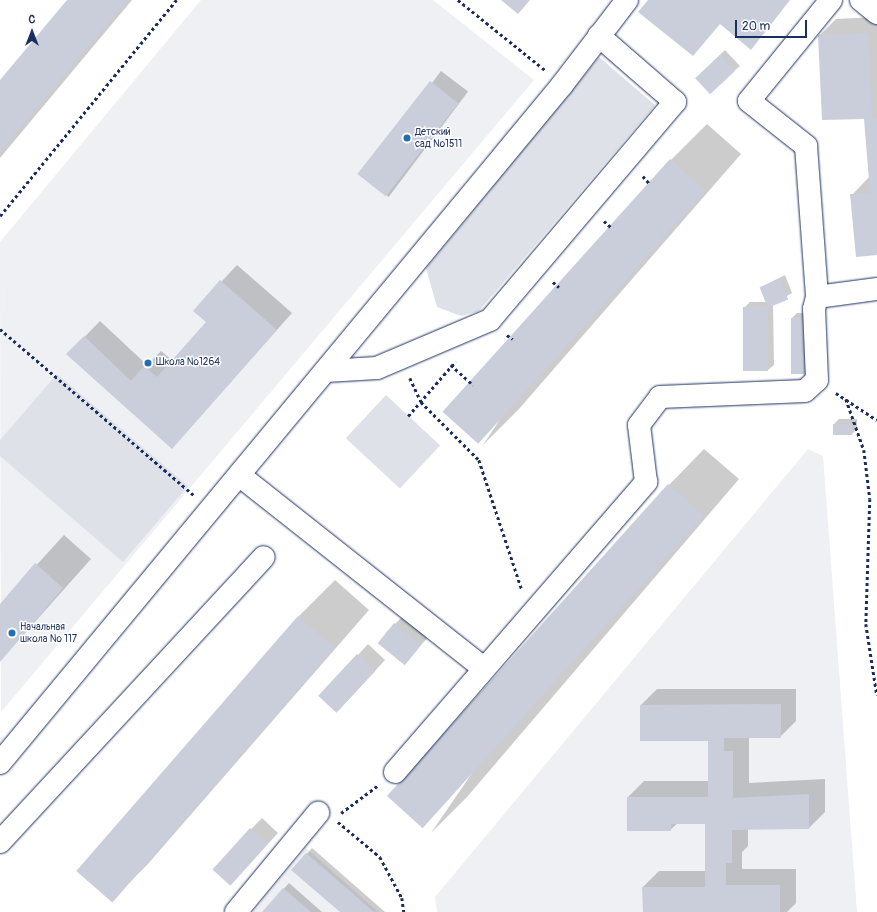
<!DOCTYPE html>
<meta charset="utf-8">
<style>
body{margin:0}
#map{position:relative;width:877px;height:912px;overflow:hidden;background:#fff;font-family:Pangolin,sans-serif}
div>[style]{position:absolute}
.built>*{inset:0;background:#eff0f4}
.green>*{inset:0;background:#dee1e7;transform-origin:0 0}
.shadow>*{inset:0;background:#0003;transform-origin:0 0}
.building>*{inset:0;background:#caceda;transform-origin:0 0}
.path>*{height:2.5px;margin-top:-1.25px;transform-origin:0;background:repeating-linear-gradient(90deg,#1b2f5e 0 3px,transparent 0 6px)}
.roads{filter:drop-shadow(0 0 1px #1b2f5e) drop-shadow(0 0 1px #1b2f5e)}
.minor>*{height:22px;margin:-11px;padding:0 11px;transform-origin:11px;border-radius:11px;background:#fff}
.dots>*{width:11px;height:11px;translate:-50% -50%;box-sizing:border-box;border:2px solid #fff;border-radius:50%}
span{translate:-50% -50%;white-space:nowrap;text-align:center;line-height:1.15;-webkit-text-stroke:3px #fff;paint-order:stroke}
.poi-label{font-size:10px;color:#1b2f5e}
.left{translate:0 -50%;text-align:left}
.north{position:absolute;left:12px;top:12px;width:40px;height:40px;-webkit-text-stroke:3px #fff;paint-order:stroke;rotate:0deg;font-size:11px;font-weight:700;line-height:16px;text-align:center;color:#1b2f5e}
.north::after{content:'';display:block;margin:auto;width:14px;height:18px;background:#1b2f5e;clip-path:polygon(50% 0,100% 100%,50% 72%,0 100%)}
.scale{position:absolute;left:735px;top:20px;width:72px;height:18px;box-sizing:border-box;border:2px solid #1b2f5e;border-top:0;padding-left:5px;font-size:12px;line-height:14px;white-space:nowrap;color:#1b2f5e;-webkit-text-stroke:3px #fff;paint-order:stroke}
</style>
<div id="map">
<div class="built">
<i style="clip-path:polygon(201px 0,433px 0,534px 80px,1px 712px,0 242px)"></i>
<i style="clip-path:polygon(808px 449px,823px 456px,857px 912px,437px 912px,435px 897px)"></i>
<i style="clip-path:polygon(306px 848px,378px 912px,253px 912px)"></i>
</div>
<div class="green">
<i style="clip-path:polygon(599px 57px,655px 105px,479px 311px,461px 316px,437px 307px,426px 268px)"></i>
<i style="clip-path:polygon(57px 374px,188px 486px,123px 562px,0 456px,0 440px)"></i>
<i style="left:386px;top:395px;width:74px;height:59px;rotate:43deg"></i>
</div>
<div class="shadow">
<i style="clip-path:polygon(68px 0,132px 0,0 158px,0 82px)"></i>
<i style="clip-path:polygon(877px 17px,877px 254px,852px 195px,870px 176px,865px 119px,820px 35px,836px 19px)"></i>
<i style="clip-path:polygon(725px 50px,740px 66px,734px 71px,701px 73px)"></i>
<i style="left:441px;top:71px;width:34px;height:132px;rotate:37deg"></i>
<i style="clip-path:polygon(707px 124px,741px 154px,519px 409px,483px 445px,671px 160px)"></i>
<i style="clip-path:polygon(237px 265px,292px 313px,172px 448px,68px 354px,100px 321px,147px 365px,161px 351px,173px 361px,207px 322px,194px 311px)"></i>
<i style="clip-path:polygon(785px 275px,792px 293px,773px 304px,774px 365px,768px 370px,744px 308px,750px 302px,767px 302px,761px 287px)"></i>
<i style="clip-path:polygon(797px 313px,818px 313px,818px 367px,792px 318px)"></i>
<i style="clip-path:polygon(839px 419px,857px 419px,857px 429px,852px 434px,834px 424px)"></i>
<i style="clip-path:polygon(704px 449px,739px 479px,467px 797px,431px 833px,669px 485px)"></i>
<i style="clip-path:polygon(64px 535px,91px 559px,0 661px,0 605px)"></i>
<i style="clip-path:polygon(335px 580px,369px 610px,147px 865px,111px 901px,77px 871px,299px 616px)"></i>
<i style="clip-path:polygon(406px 613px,431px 634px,404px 664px,395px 624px)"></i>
<i style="clip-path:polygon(368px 644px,385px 660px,338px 711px,358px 655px)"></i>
<i style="clip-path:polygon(657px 689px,796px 689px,796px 721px,780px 737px,749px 737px,749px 783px,825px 779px,825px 812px,809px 828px,748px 829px,748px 846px,742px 852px,742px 869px,796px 869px,796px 903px,787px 912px,644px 912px,643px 887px,659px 871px,706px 871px,706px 823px,678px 823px,670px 830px,628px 797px,644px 781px,709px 781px,709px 740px,641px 705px)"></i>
<i style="clip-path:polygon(262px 818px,278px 833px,240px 874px,213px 869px)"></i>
<i style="clip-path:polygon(312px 848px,385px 912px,341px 912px,293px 870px)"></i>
<i style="clip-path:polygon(289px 883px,322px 912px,263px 912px)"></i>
</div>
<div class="building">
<i style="clip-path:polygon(67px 0,127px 0,0 152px,0 80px)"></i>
<i style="clip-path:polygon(501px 0,530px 0,518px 14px)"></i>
<i style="clip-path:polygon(648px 0,790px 0,751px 50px,720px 24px,693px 56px,638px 12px)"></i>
<i style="clip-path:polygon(868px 33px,872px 118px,877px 118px,877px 255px,856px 257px,850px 194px,870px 193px,864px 119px,822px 120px,818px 35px)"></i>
<i style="left:720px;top:55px;width:22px;height:34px;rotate:47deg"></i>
<i style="left:430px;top:81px;width:36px;height:118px;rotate:38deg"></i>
<i style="left:670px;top:159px;width:48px;height:340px;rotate:42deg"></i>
<i style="left:780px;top:279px;width:22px;height:22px;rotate:68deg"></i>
<i style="clip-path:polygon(220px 280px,277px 330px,172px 449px,66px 354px,84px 336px,131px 381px,144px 366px,157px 377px,206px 322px,193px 311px)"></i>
<i style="left:743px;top:307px;width:25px;height:64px"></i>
<i style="left:791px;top:318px;width:22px;height:56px"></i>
<i style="left:833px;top:424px;width:19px;height:11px"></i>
<i style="left:668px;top:484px;width:48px;height:420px;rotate:42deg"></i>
<i style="clip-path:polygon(35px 563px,63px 588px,0 662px,0 604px)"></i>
<i style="left:298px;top:616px;width:48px;height:338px;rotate:41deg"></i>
<i style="left:394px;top:623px;width:35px;height:26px;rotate:39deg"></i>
<i style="left:357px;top:654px;width:25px;height:57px;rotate:43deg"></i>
<i style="clip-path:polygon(781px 704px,781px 738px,724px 738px,724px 751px,733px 751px,733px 798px,809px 794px,809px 829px,732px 830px,732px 863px,726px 863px,726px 885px,780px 885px,780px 912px,643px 912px,642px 887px,705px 887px,705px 824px,671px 824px,671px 831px,627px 831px,627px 797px,708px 797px,708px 741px,640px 741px,640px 705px)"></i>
<i style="left:250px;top:828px;width:24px;height:56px;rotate:42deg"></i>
<i style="clip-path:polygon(306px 853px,374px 912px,340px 912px,291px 870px)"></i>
<i style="clip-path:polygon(283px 888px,311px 912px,262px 912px)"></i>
</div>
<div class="path">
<i style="left:458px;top:0;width:112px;rotate:38.8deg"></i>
<i style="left:643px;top:176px;width:9px;rotate:49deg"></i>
<i style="left:0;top:216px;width:279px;rotate:-50.8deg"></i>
<i style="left:604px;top:221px;width:9px;rotate:41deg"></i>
<i style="left:553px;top:282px;width:8px;rotate:40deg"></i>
<i style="left:0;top:329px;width:255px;rotate:40.6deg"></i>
<i style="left:507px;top:335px;width:7px;rotate:34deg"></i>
<i style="left:451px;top:365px;width:30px;rotate:42deg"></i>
<i style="left:410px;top:378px;width:26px;rotate:65deg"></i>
<i style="left:421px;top:402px;width:82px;rotate:45deg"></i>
<i style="left:479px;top:460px;width:137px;rotate:71.7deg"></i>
<i style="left:836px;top:393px;width:49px;rotate:33.4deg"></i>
<i style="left:846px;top:399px;width:54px;rotate:70.6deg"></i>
<i style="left:864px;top:450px;width:49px;rotate:83deg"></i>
<i style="left:870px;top:499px;width:125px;rotate:91.8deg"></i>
<i style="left:866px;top:624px;width:72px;rotate:81.2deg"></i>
<i style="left:408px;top:416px;width:72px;rotate:-49deg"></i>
<i style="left:341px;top:813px;width:45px;rotate:-36.9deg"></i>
<i style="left:338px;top:822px;width:55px;rotate:39.8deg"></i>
<i style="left:380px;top:857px;width:47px;rotate:61.8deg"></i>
<i style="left:402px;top:898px;width:14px;rotate:82deg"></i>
</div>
<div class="roads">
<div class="minor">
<i style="left:831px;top:0;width:130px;rotate:129.1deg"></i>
<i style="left:749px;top:101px;width:73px;rotate:38.3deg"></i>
<i style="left:806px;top:146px;width:151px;rotate:85.8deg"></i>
<i style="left:817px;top:297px;width:61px;rotate:-7.6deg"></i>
<i style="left:861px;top:0;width:21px;rotate:39deg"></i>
<i style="left:326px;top:371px;width:51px;rotate:-3.4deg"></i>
<i style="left:377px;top:368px;width:123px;rotate:-23deg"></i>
<i style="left:490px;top:320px;width:286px;rotate:-49.7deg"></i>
<i style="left:675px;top:102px;width:101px;rotate:-139deg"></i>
<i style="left:239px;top:475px;width:311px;rotate:38.3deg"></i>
<i style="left:0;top:763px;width:881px;rotate:-50.34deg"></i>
<i style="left:562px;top:85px;width:107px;rotate:-52.6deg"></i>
<i style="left:395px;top:772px;width:384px;rotate:-49.1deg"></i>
<i style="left:646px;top:482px;width:57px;rotate:-97deg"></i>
<i style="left:639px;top:425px;width:35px;rotate:-53deg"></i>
<i style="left:660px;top:397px;width:145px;rotate:-2.4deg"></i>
<i style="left:805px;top:391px;width:16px;rotate:-43deg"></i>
<i style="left:817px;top:380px;width:71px;rotate:-92.4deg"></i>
<i style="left:814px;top:309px;width:12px;rotate:-76deg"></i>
<i style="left:0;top:842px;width:388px;rotate:-47.2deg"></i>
<i style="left:236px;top:912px;width:129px;rotate:-50.4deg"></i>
</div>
</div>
<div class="dots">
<i style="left:407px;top:138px;background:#1f6fb2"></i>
<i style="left:148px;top:363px;background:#1f6fb2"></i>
<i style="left:12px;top:633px;background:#1f6fb2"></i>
</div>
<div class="poi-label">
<span class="left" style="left:415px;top:138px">Детский<br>сад №1511</span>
<span class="left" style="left:156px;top:363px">Школа №1264</span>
<span class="left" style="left:20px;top:633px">Начальная<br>школа № 117</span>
</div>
<div class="north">С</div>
<div class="scale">20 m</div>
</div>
